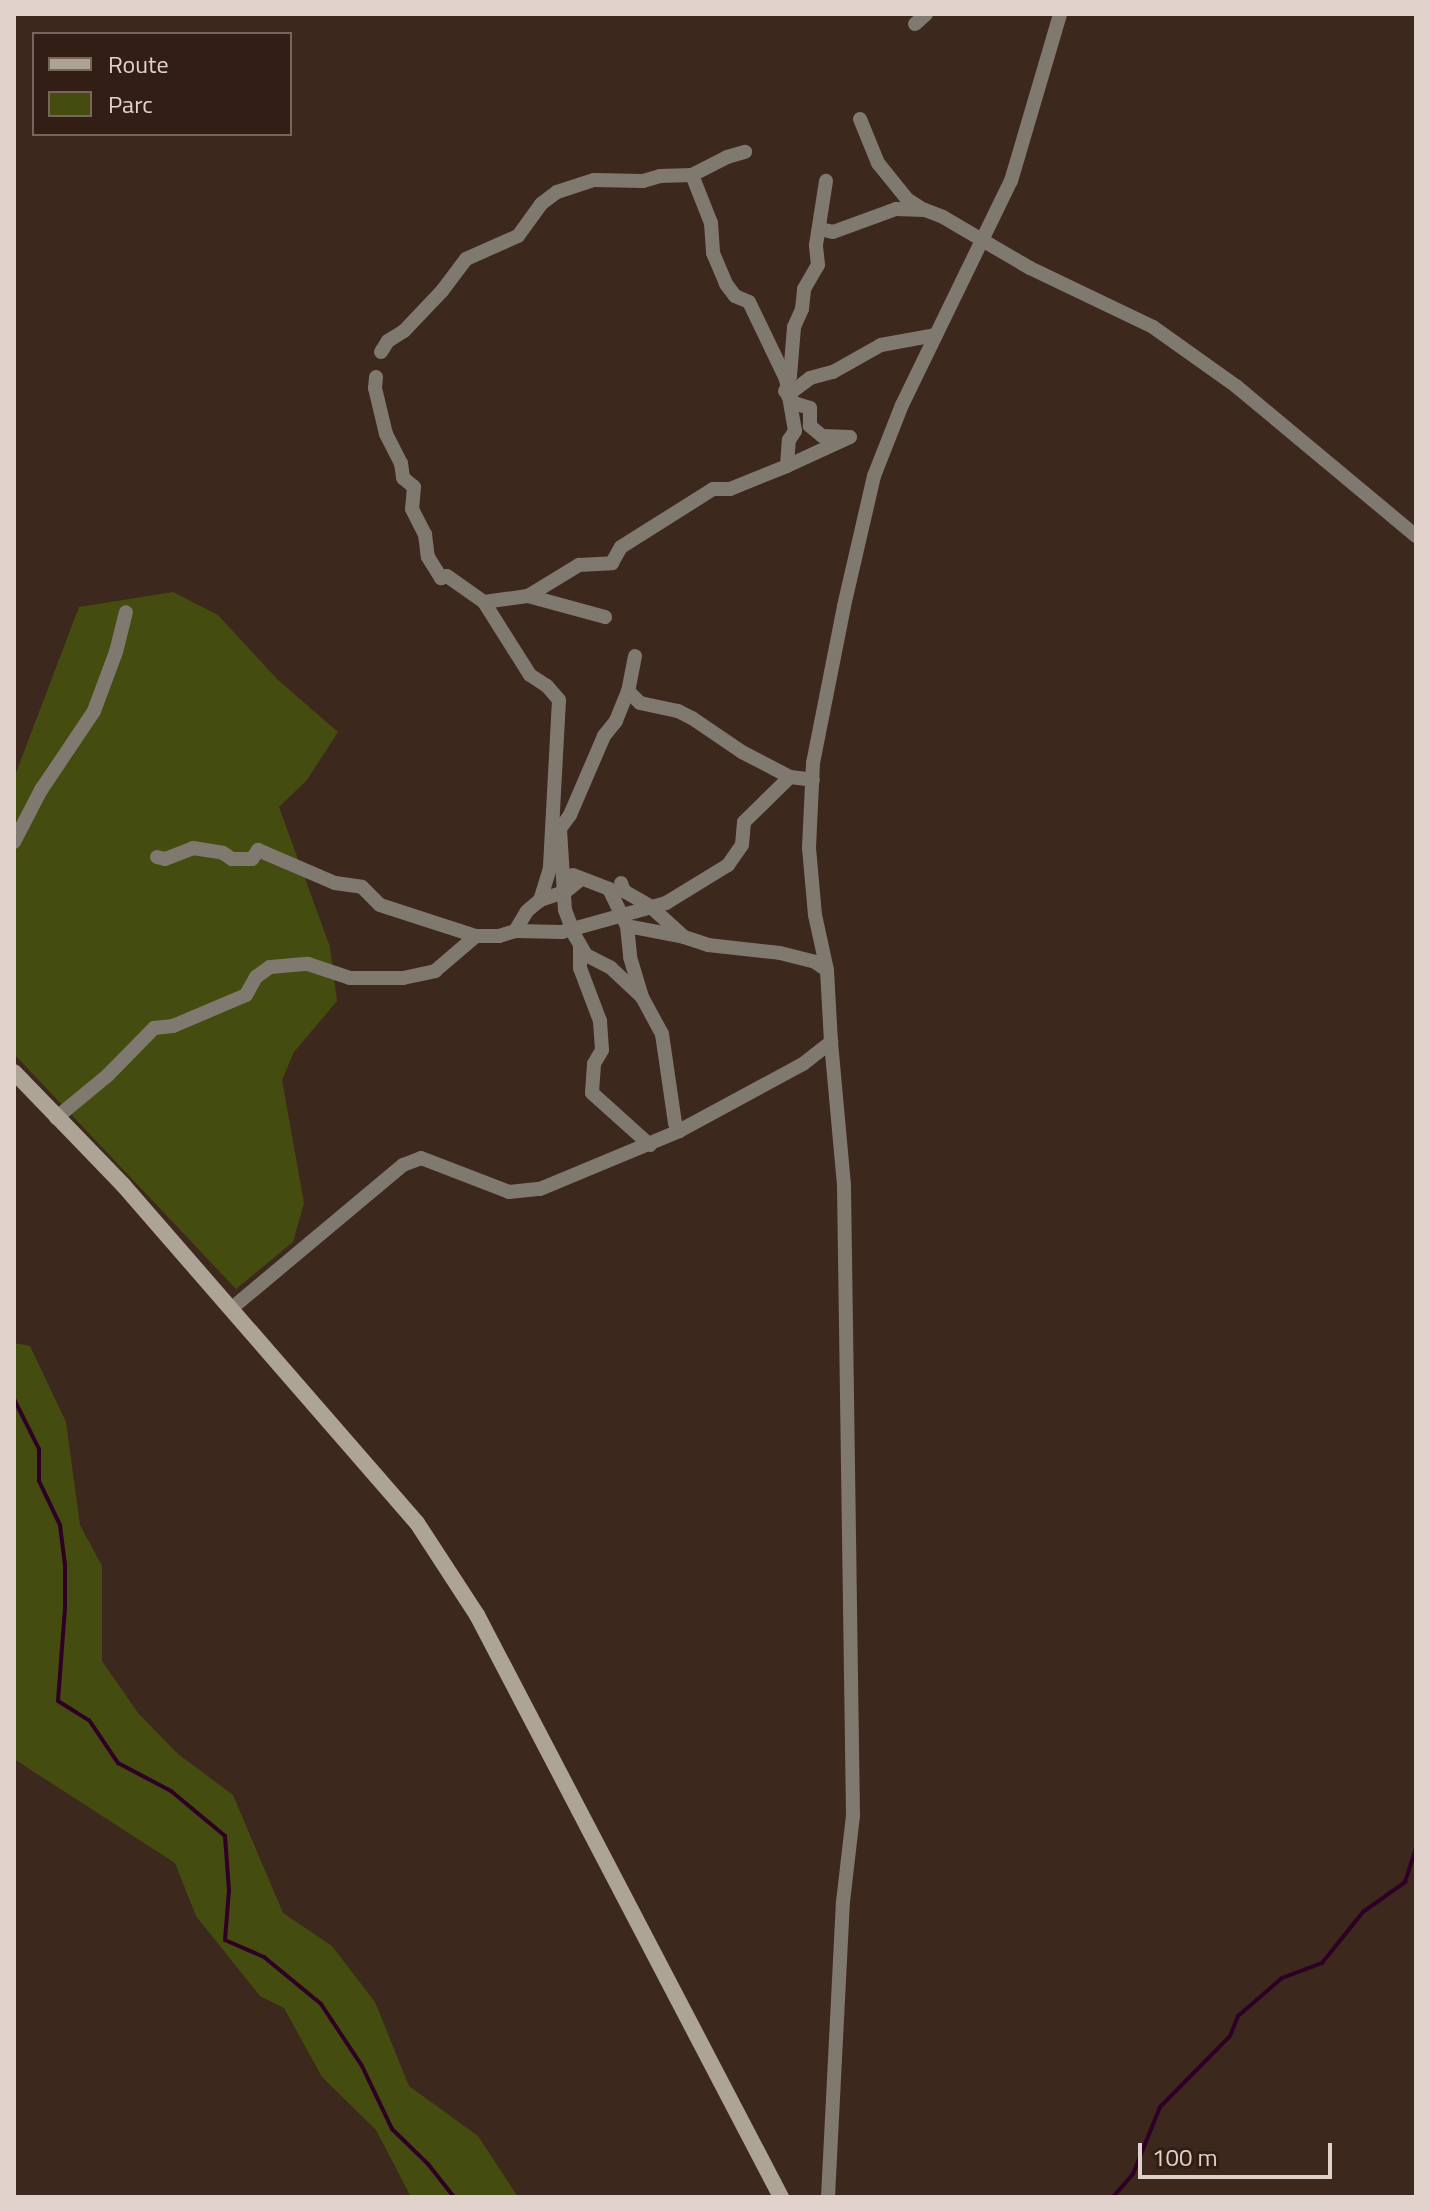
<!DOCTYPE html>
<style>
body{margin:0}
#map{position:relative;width:1430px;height:2211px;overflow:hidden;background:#3c281d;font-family:"Titillium Web",sans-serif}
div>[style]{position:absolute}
.green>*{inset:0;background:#444d0f}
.stream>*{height:4px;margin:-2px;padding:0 2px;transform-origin:2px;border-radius:2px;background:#2f0025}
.minor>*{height:14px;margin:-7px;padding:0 7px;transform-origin:7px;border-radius:7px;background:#7f796f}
.secondary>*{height:16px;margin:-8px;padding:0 8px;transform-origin:8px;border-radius:8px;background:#ada495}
span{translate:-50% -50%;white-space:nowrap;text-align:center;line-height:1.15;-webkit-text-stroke:7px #321e14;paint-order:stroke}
.frame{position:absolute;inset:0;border:16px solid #e0d2cb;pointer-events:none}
.legend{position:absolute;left:32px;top:32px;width:260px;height:104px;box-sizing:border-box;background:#321e14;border:2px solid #78665d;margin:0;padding:10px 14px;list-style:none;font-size:24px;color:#e0d2cb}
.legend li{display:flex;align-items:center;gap:16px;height:40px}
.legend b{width:40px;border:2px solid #78665d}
.scale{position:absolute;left:1138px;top:2143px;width:194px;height:36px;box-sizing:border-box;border:4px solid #e0d2cb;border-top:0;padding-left:10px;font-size:24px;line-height:28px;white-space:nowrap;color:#e0d2cb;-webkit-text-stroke:6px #321e14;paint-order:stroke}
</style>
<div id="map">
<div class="green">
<i style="clip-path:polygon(173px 592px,218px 615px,278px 680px,338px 732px,307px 780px,279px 807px,330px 947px,337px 1001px,294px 1052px,282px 1080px,304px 1203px,293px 1242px,236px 1289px,14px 1054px,14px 778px,79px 607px)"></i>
<i style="clip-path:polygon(14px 1343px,30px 1346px,66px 1422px,80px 1525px,102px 1566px,102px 1661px,138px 1713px,178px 1754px,233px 1795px,283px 1913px,332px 1946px,375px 2002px,409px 2086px,478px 2136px,518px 2197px,411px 2197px,376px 2130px,322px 2077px,284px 2008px,260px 1996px,196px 1916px,175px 1863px,14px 1759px)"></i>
</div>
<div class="stream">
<i style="left:14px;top:1399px;width:56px;rotate:63.4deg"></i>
<i style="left:39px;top:1449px;width:32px;rotate:90deg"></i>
<i style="left:39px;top:1481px;width:49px;rotate:64.5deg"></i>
<i style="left:60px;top:1525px;width:40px;rotate:82.9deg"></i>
<i style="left:65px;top:1565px;width:43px;rotate:90deg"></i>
<i style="left:65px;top:1608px;width:93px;rotate:94.3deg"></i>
<i style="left:58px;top:1701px;width:36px;rotate:32deg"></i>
<i style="left:89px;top:1720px;width:52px;rotate:56deg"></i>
<i style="left:118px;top:1763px;width:60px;rotate:27.8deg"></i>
<i style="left:171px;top:1791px;width:70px;rotate:39.8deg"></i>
<i style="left:225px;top:1836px;width:54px;rotate:85.8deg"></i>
<i style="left:229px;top:1890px;width:50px;rotate:94.6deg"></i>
<i style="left:225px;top:1940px;width:43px;rotate:23.6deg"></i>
<i style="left:264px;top:1957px;width:74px;rotate:39.5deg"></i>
<i style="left:321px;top:2004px;width:74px;rotate:56.5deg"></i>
<i style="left:362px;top:2066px;width:70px;rotate:64.5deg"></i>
<i style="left:392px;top:2129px;width:50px;rotate:44.2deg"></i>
<i style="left:428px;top:2164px;width:42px;rotate:51.8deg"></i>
<i style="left:1113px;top:2197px;width:30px;rotate:-49deg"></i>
<i style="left:1133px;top:2174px;width:72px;rotate:-68.1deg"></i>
<i style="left:1160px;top:2107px;width:100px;rotate:-45.4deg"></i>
<i style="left:1230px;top:2036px;width:22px;rotate:-68deg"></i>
<i style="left:1238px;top:2016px;width:58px;rotate:-40.8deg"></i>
<i style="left:1282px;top:1978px;width:43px;rotate:-20.6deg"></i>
<i style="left:1322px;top:1963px;width:65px;rotate:-51.2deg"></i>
<i style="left:1363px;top:1912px;width:52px;rotate:-35.5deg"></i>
<i style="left:1405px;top:1882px;width:36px;rotate:-72deg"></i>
</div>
<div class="minor">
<i style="left:915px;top:24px;width:15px;rotate:-42deg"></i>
<i style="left:860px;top:119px;width:48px;rotate:67.8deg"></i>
<i style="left:878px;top:163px;width:46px;rotate:51.1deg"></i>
<i style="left:907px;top:199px;width:17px;rotate:33deg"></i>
<i style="left:692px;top:175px;width:52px;rotate:68.4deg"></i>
<i style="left:711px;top:223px;width:30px;rotate:86deg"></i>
<i style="left:713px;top:253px;width:34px;rotate:67deg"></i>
<i style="left:726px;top:284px;width:15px;rotate:53deg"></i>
<i style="left:735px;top:296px;width:15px;rotate:23deg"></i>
<i style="left:749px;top:302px;width:85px;rotate:64.3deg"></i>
<i style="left:820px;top:229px;width:13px;rotate:13deg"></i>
<i style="left:833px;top:232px;width:67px;rotate:-20.1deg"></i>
<i style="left:896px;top:209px;width:29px;rotate:2deg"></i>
<i style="left:925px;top:210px;width:19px;rotate:21deg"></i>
<i style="left:943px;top:217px;width:101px;rotate:30.4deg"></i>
<i style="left:1030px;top:268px;width:136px;rotate:25.6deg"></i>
<i style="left:1153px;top:327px;width:102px;rotate:35.4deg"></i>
<i style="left:1236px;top:386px;width:234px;rotate:39.8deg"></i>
<i style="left:381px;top:352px;width:13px;rotate:-58deg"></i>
<i style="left:388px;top:341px;width:19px;rotate:-32deg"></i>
<i style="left:404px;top:331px;width:55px;rotate:-46.5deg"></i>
<i style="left:442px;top:291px;width:40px;rotate:-53deg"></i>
<i style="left:466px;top:259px;width:57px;rotate:-23.9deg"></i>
<i style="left:518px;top:236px;width:39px;rotate:-54deg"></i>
<i style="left:541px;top:204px;width:20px;rotate:-37deg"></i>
<i style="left:557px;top:192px;width:39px;rotate:-18deg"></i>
<i style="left:594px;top:180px;width:49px;rotate:1.2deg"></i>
<i style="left:643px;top:181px;width:18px;rotate:-16deg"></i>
<i style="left:660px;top:176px;width:32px;rotate:-2deg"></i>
<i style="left:692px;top:175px;width:39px;rotate:-27deg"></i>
<i style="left:727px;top:157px;width:19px;rotate:-16deg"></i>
<i style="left:376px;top:377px;width:11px;rotate:95deg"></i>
<i style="left:375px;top:388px;width:47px;rotate:76.6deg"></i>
<i style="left:386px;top:434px;width:33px;rotate:63deg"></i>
<i style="left:401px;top:463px;width:15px;rotate:82deg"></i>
<i style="left:403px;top:478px;width:14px;rotate:39deg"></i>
<i style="left:414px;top:487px;width:22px;rotate:95deg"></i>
<i style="left:412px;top:509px;width:28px;rotate:63deg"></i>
<i style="left:425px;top:534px;width:23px;rotate:83deg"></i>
<i style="left:428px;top:557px;width:25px;rotate:58deg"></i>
<i style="left:441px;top:578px;width:6px;rotate:-18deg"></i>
<i style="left:447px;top:576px;width:45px;rotate:35.1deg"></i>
<i style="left:484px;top:602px;width:44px;rotate:-7.8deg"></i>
<i style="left:528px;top:596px;width:80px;rotate:15.3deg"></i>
<i style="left:785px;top:391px;width:8px"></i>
<i style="left:793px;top:391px;width:21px;rotate:-37deg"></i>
<i style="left:810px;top:378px;width:24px;rotate:-15deg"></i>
<i style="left:833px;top:372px;width:55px;rotate:-29.4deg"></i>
<i style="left:881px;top:345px;width:56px;rotate:-10.3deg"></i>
<i style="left:787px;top:466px;width:69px;rotate:-24.7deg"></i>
<i style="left:850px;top:437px;width:28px;rotate:-178deg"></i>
<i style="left:822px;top:436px;width:16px;rotate:-140deg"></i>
<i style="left:810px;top:426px;width:18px;rotate:-90deg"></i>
<i style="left:810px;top:408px;width:17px;rotate:-163deg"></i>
<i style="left:794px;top:403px;width:11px;rotate:-128deg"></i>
<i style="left:528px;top:596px;width:60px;rotate:-31.3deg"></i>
<i style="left:579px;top:565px;width:33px;rotate:-3deg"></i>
<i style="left:612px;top:563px;width:18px;rotate:-61deg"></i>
<i style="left:621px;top:547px;width:109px;rotate:-32.2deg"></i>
<i style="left:713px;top:489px;width:17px"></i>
<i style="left:730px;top:489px;width:61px;rotate:-22deg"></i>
<i style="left:787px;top:466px;width:26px;rotate:-86deg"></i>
<i style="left:789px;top:440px;width:11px;rotate:-56deg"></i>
<i style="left:795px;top:431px;width:53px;rotate:-99.8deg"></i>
<i style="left:786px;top:379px;width:5px;rotate:-37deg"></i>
<i style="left:790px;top:376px;width:49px;rotate:-85.3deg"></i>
<i style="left:794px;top:327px;width:20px;rotate:-66deg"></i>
<i style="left:802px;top:309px;width:20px;rotate:-84deg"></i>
<i style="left:804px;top:289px;width:28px;rotate:-60deg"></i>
<i style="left:818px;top:265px;width:20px;rotate:-96deg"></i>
<i style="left:816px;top:245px;width:65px;rotate:-81.1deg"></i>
<i style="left:484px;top:602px;width:86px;rotate:57.8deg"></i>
<i style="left:530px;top:675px;width:20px;rotate:33deg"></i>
<i style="left:547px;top:686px;width:18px;rotate:49deg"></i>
<i style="left:559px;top:700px;width:168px;rotate:93.1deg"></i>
<i style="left:550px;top:868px;width:34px;rotate:107deg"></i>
<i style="left:635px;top:656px;width:36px;rotate:101deg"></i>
<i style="left:628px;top:691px;width:32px;rotate:112deg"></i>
<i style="left:616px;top:721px;width:19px;rotate:129deg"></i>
<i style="left:604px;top:736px;width:86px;rotate:113.3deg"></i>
<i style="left:570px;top:815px;width:17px;rotate:126deg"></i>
<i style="left:560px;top:829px;width:81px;rotate:86.5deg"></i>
<i style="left:565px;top:910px;width:28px;rotate:69deg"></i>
<i style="left:575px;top:936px;width:22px;rotate:60deg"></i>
<i style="left:586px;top:955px;width:28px;rotate:27deg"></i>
<i style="left:611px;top:968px;width:42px;rotate:43.1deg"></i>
<i style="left:628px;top:691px;width:17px;rotate:45deg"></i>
<i style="left:640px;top:703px;width:39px;rotate:12deg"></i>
<i style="left:678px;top:711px;width:16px;rotate:27deg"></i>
<i style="left:692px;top:718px;width:60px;rotate:34.2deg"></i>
<i style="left:742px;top:752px;width:54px;rotate:27.5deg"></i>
<i style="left:14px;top:842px;width:59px;rotate:-62.6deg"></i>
<i style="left:41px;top:790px;width:95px;rotate:-56.1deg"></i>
<i style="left:94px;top:711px;width:63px;rotate:-69.6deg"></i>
<i style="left:116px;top:652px;width:41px;rotate:-76deg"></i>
<i style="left:157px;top:857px;width:8px;rotate:14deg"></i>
<i style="left:165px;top:859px;width:30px;rotate:-21deg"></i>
<i style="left:193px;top:848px;width:30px;rotate:9deg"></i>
<i style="left:223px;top:853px;width:11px;rotate:34deg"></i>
<i style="left:232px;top:859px;width:20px"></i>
<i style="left:252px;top:859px;width:11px;rotate:-56deg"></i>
<i style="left:258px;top:850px;width:84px;rotate:23.2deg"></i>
<i style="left:335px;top:883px;width:27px;rotate:8deg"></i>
<i style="left:362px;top:887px;width:25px;rotate:45deg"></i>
<i style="left:380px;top:905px;width:101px;rotate:17.9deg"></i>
<i style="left:476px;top:936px;width:23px"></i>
<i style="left:499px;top:936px;width:17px;rotate:-17deg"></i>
<i style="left:515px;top:931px;width:23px;rotate:-59deg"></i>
<i style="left:527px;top:911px;width:17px;rotate:-40deg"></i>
<i style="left:540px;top:900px;width:26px;rotate:-18deg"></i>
<i style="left:565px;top:892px;width:21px;rotate:-39deg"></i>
<i style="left:573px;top:875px;width:39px;rotate:21deg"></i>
<i style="left:609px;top:889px;width:41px;rotate:64.1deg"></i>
<i style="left:627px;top:926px;width:31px;rotate:84deg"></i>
<i style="left:630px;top:957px;width:42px;rotate:73.3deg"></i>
<i style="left:642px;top:997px;width:42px;rotate:61.6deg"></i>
<i style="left:662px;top:1034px;width:90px;rotate:81.7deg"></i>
<i style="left:675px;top:1123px;width:9px;rotate:63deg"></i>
<i style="left:621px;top:883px;width:9px;rotate:69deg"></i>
<i style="left:624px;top:891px;width:30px;rotate:30deg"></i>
<i style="left:650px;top:906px;width:46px;rotate:42.4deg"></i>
<i style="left:684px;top:937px;width:25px;rotate:18deg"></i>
<i style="left:708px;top:945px;width:72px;rotate:6.3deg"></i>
<i style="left:780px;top:953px;width:36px;rotate:14deg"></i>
<i style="left:815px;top:962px;width:14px;rotate:34deg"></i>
<i style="left:627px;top:926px;width:58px;rotate:10.9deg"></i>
<i style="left:515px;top:931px;width:47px;rotate:1.2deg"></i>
<i style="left:562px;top:932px;width:108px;rotate:-15.6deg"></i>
<i style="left:666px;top:903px;width:73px;rotate:-31.5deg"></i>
<i style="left:728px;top:865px;width:24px;rotate:-55deg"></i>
<i style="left:742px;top:845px;width:23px;rotate:-85deg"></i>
<i style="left:744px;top:822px;width:64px;rotate:-44.4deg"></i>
<i style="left:790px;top:777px;width:23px;rotate:7deg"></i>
<i style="left:580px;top:946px;width:22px;rotate:90deg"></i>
<i style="left:580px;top:968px;width:57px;rotate:69.3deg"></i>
<i style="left:600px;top:1021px;width:29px;rotate:86deg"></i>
<i style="left:602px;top:1050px;width:16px;rotate:120deg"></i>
<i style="left:594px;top:1064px;width:29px;rotate:94deg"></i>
<i style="left:592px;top:1093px;width:78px;rotate:41.9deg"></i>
<i style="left:56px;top:1118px;width:67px;rotate:-39.6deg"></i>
<i style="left:108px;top:1075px;width:66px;rotate:-45.6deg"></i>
<i style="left:154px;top:1028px;width:19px;rotate:-6deg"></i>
<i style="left:173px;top:1026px;width:79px;rotate:-23deg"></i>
<i style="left:246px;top:995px;width:21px;rotate:-61deg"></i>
<i style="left:256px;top:977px;width:17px;rotate:-36deg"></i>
<i style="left:270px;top:967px;width:38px;rotate:-5deg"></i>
<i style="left:308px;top:964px;width:44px;rotate:18.4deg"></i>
<i style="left:350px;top:978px;width:53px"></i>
<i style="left:403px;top:978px;width:33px;rotate:-12deg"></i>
<i style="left:435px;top:971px;width:54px;rotate:-40.5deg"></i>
<i style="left:232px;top:1308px;width:223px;rotate:-39.9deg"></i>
<i style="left:403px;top:1165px;width:19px;rotate:-21deg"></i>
<i style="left:421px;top:1158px;width:94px;rotate:21.1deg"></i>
<i style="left:509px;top:1192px;width:31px;rotate:-6deg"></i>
<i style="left:540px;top:1189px;width:151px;rotate:-22.6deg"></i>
<i style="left:679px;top:1131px;width:141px;rotate:-28.4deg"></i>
<i style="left:803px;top:1064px;width:36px;rotate:-38deg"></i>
<i style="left:831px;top:1042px;width:72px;rotate:-93.2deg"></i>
<i style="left:827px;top:970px;width:56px;rotate:-102.3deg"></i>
<i style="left:815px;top:915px;width:67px;rotate:-95.1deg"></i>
<i style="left:809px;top:848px;width:85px;rotate:-87.3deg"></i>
<i style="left:813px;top:763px;width:160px;rotate:-78.8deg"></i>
<i style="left:844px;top:606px;width:133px;rotate:-77deg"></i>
<i style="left:874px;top:476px;width:76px;rotate:-68.5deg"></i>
<i style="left:902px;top:405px;width:249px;rotate:-64.1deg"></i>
<i style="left:1011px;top:181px;width:174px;rotate:-73.6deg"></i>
<i style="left:828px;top:2197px;width:295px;rotate:-87.1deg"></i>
<i style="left:843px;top:1902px;width:88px;rotate:-83.4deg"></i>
<i style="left:853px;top:1815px;width:630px;rotate:-90.82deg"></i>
<i style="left:844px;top:1185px;width:144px;rotate:-95.2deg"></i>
</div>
<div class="secondary">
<i style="left:14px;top:1072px;width:158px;rotate:46deg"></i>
<i style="left:124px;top:1186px;width:447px;rotate:49deg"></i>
<i style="left:417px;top:1523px;width:110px;rotate:56.9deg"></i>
<i style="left:477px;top:1615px;width:657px;rotate:62.42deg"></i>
</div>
<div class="frame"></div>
<ul class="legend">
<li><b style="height:10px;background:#ada495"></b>Route</li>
<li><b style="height:22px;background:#444d0f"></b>Parc</li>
</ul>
<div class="scale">100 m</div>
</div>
